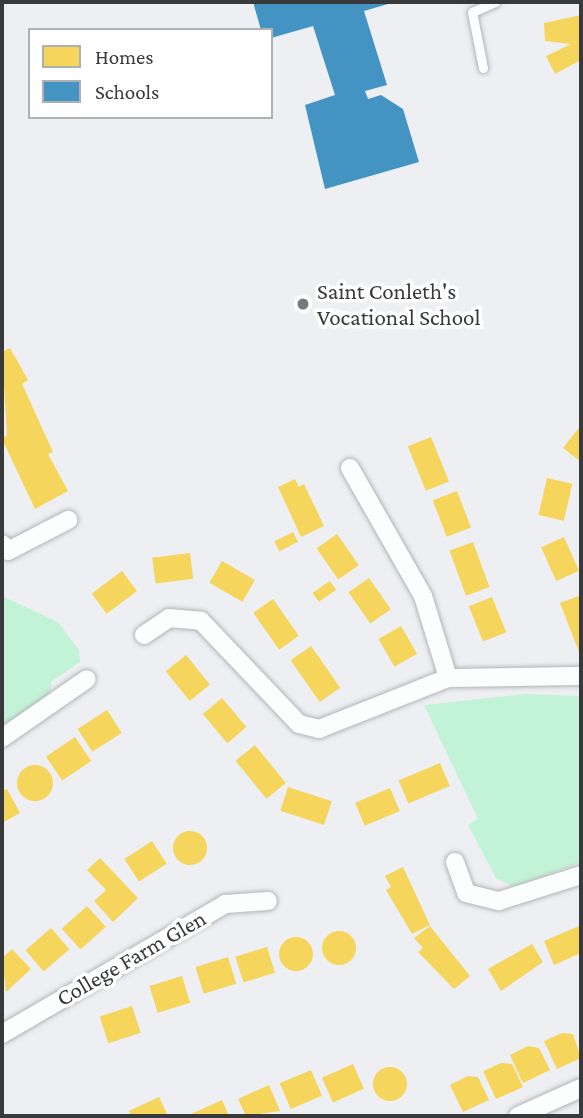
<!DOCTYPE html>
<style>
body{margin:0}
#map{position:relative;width:583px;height:1118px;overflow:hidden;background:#edeff2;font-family:"Crimson Pro",serif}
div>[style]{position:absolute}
.green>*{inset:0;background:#c3f3d7}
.homes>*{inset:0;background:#f6d55c;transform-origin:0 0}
.round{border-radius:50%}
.schools>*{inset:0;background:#4393c3}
.roads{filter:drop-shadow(0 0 2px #b3b5b7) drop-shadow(0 0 2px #b3b5b7)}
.service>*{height:9px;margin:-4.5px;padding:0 4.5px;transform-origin:4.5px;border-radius:4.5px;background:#fcfdfd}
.minor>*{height:18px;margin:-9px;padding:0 9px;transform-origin:9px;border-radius:9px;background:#fcfdfd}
.dots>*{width:19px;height:19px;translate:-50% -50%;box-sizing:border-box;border:4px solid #fff;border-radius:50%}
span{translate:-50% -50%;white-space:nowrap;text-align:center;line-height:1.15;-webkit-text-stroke:7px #fff;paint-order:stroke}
.poi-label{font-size:23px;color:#38393b}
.left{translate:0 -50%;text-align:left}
.street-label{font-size:23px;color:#38393b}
.frame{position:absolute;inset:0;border:4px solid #38393b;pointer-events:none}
.legend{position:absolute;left:28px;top:28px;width:245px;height:91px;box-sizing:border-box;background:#fff;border:2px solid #afb0b1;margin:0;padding:9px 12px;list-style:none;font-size:21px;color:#38393b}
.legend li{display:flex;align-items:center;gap:14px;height:35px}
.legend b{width:35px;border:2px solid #afb0b1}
</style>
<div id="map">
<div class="green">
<i style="clip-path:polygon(2px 596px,58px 622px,79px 650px,80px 662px,51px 682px,51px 695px,2px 729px)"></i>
<i style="clip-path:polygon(526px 694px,581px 696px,581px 862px,514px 887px,496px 878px,468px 825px,478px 819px,424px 705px)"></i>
</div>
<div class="homes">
<i style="clip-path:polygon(581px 15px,581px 60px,555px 74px,546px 56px,571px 44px,545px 41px,544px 23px)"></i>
<i style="clip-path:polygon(10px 348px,28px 380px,22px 384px,53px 452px,48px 454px,68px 491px,35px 509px,2px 439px,7px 435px,2px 352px)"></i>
<i style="clip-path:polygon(581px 425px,581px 462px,563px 448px)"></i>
<i style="left:431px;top:437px;width:48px;height:25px;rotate:68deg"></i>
<i style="left:547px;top:478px;width:26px;height:38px;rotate:13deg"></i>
<i style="clip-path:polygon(295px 479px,299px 487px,304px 484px,324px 526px,301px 537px,278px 487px)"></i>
<i style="left:457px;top:491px;width:39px;height:26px;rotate:69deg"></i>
<i style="left:293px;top:532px;width:11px;height:21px;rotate:63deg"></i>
<i style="left:337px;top:534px;width:38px;height:25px;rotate:55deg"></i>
<i style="left:564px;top:537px;width:37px;height:25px;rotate:66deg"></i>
<i style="left:473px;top:542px;width:48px;height:25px;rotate:70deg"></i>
<i style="left:190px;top:553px;width:26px;height:38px;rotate:83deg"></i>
<i style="left:222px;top:561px;width:38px;height:25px;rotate:30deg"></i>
<i style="left:122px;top:571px;width:25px;height:38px;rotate:53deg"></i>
<i style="left:369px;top:578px;width:38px;height:25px;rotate:55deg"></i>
<i style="left:330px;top:581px;width:11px;height:21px;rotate:56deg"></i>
<i style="clip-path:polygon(581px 595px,581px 657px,560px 603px)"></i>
<i style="left:492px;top:597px;width:38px;height:25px;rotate:68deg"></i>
<i style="left:273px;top:599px;width:45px;height:24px;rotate:55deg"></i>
<i style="left:401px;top:626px;width:32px;height:26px;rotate:60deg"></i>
<i style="left:311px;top:646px;width:51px;height:25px;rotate:55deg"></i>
<i style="left:186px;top:655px;width:38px;height:26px;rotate:51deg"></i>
<i style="left:222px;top:698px;width:38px;height:25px;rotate:50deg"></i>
<i style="left:107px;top:710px;width:27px;height:35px;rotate:57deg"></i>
<i style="left:75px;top:737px;width:29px;height:35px;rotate:56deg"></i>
<i style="left:255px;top:745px;width:49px;height:25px;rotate:51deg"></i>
<i style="left:440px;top:763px;width:25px;height:45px;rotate:67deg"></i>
<i class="round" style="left:17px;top:765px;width:36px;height:36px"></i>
<i style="left:288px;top:787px;width:46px;height:25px;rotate:18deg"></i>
<i style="left:390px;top:788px;width:25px;height:38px;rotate:67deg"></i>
<i style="clip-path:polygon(7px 789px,20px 813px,2px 823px,2px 791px)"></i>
<i class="round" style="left:173px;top:831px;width:34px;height:34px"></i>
<i style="left:152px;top:841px;width:27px;height:33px;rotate:57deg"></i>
<i style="clip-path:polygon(100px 858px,138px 898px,113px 922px,94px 901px,106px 890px,87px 870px)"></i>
<i style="clip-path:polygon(403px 867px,430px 925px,412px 934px,386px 890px,391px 887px,385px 876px)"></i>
<i style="left:87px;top:906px;width:28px;height:34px;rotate:48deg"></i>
<i style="clip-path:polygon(430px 926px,470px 976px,454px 989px,418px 952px,423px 948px,414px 938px)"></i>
<i style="clip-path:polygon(579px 926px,581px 953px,554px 965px,544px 941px)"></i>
<i style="left:51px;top:928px;width:28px;height:34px;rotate:49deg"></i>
<i class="round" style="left:322px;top:931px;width:34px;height:34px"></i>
<i class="round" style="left:279px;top:937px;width:34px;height:34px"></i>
<i style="clip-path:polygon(532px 944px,543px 962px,501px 991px,488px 969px)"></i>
<i style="left:267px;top:947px;width:27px;height:33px;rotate:73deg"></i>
<i style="clip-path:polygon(12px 949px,31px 969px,6px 992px,2px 958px)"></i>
<i style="left:228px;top:957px;width:28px;height:34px;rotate:73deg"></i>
<i style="left:182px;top:976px;width:28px;height:34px;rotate:73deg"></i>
<i style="left:132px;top:1006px;width:28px;height:34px;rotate:72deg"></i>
<i style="clip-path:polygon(562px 1033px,573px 1034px,581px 1058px,557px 1069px,544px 1041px)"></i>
<i style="clip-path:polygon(528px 1046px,539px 1048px,550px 1070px,523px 1083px,510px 1055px)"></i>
<i style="clip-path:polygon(501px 1063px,512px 1064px,523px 1087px,496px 1099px,483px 1071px)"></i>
<i style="left:353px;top:1064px;width:27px;height:34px;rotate:66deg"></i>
<i class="round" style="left:373px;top:1067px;width:34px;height:34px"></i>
<i style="left:311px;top:1070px;width:28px;height:34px;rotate:67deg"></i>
<i style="clip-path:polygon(468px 1076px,478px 1077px,489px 1100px,463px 1112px,450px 1085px)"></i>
<i style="clip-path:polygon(269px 1085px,280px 1111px,246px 1116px,238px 1099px)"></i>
<i style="clip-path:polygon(159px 1097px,168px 1116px,131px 1116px,129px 1111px)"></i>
<i style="clip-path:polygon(222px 1100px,229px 1116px,192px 1116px,191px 1114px)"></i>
</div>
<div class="schools">
<i style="clip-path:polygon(253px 2px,395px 2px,364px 11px,387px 85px,365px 91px,368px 99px,381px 95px,403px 109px,419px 162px,325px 189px,305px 105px,335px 95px,313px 26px,271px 38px,271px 30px,261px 30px)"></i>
</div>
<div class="roads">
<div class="service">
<i style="left:483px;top:68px;width:57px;rotate:-101.1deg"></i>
<i style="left:472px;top:12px;width:25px;rotate:-23deg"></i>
</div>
<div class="minor">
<i style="left:350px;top:468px;width:147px;rotate:60.3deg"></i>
<i style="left:423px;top:596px;width:86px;rotate:73deg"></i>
<i style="left:2px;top:544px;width:9px;rotate:49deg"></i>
<i style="left:8px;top:551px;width:68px;rotate:-27.3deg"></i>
<i style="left:144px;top:635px;width:30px;rotate:-34deg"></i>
<i style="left:169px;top:618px;width:32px;rotate:5deg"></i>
<i style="left:201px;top:621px;width:142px;rotate:46.4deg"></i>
<i style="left:299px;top:724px;width:21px;rotate:14deg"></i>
<i style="left:319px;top:729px;width:139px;rotate:-21.6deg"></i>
<i style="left:448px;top:678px;width:133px;rotate:-0.9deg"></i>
<i style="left:2px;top:738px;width:103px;rotate:-34.8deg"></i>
<i style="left:455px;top:862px;width:33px;rotate:70deg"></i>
<i style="left:466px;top:893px;width:34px;rotate:14deg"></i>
<i style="left:499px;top:901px;width:86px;rotate:-17.6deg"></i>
<i style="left:2px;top:1034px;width:258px;rotate:-30.2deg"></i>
<i style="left:225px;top:904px;width:43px;rotate:-4deg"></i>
<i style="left:518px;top:1116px;width:69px;rotate:-24deg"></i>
</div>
</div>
<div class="dots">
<i style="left:303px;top:304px;background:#77797b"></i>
</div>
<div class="poi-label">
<span class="left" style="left:317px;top:304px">Saint Conleth's<br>Vocational School</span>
</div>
<div class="street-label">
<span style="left:131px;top:958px;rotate:-30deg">College Farm Glen</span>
</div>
<div class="frame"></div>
<ul class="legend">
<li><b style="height:19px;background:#f6d55c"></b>Homes</li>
<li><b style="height:19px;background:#4393c3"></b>Schools</li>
</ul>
</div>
